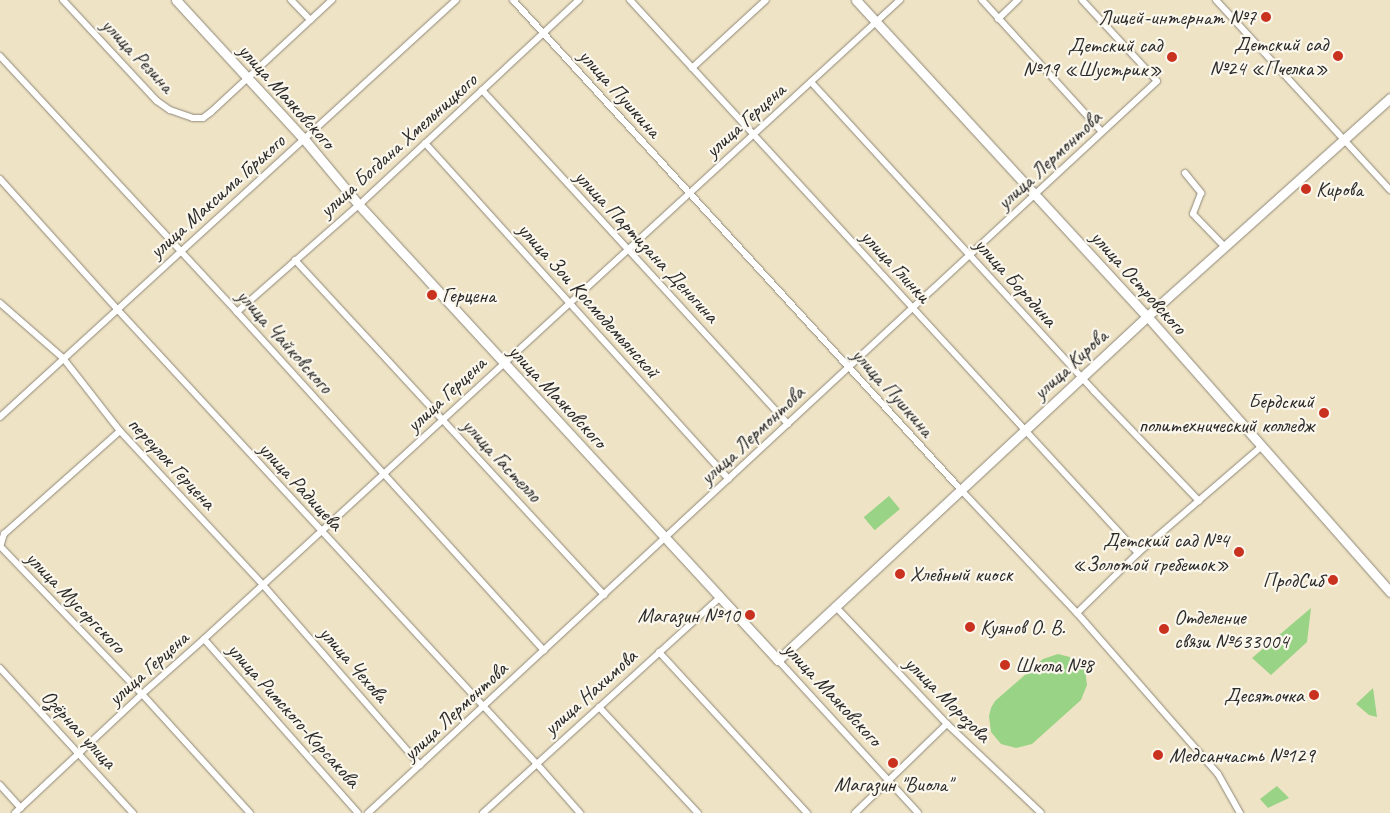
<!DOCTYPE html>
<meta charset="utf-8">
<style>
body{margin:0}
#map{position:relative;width:1390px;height:813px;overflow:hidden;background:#efe3c5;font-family:Caveat,sans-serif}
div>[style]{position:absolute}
.green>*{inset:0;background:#99d386;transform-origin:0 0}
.roads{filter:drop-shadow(0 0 1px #8d8778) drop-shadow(0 0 1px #8d8778)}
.street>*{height:6px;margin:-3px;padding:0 3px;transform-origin:3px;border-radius:3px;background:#fff}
.secondary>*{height:9px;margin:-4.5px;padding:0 4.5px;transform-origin:4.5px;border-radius:4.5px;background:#fff}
.dots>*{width:14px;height:14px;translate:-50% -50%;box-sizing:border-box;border:2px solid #fbf7ec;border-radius:50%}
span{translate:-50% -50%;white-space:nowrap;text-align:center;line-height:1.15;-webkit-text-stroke:4.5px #fbf7ec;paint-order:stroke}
.poi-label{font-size:21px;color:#2b2b2b}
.right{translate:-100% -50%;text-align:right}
.left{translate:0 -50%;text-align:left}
.street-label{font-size:21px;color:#2b2b2b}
</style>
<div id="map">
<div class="green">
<i style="left:889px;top:496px;width:17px;height:33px;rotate:50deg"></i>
<i style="clip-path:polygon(1311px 608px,1307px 642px,1271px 675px,1252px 658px)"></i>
<i style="clip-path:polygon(1058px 654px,1074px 658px,1085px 669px,1087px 685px,1081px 700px,1032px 744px,1016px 748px,1001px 744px,991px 732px,989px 716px,991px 708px,995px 701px,1043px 659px)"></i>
<i style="clip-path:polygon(1373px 688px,1377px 717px,1369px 715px,1356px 704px)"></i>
<i style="clip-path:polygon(1277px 786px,1289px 798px,1268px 808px,1260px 799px)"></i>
</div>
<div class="roads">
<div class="street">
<i style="left:63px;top:0;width:138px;rotate:47.1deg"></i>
<i style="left:157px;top:101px;width:16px;rotate:35deg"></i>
<i style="left:170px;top:110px;width:24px;rotate:19deg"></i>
<i style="left:193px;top:118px;width:10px"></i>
<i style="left:203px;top:118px;width:10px;rotate:-37deg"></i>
<i style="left:211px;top:112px;width:165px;rotate:-42.8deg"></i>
<i style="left:291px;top:0;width:28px;rotate:46deg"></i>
<i style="left:513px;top:0;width:664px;rotate:47.56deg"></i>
<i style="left:961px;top:490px;width:169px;rotate:46.7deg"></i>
<i style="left:1077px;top:613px;width:214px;rotate:48.8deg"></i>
<i style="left:1218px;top:774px;width:45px;rotate:60.6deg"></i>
<i style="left:630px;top:0;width:751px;rotate:47.43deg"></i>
<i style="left:982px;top:0;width:178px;rotate:47.7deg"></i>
<i style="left:1216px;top:0;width:258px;rotate:47.5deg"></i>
<i style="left:998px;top:19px;width:28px;rotate:-44deg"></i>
<i style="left:0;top:56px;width:349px;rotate:47.2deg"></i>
<i style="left:237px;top:312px;width:457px;rotate:47.8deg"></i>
<i style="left:692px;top:68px;width:100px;rotate:-42.6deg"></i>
<i style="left:811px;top:82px;width:419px;rotate:47.5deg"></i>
<i style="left:1094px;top:391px;width:152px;rotate:46.3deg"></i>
<i style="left:482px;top:90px;width:453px;rotate:47.5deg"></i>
<i style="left:425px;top:143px;width:453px;rotate:47.9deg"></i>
<i style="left:1185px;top:173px;width:26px;rotate:51deg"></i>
<i style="left:1201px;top:193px;width:22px;rotate:111deg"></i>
<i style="left:1193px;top:214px;width:45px;rotate:45.9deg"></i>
<i style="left:0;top:179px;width:175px;rotate:48deg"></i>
<i style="left:117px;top:309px;width:618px;rotate:47.3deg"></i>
<i style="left:536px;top:763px;width:67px;rotate:48.7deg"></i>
<i style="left:295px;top:260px;width:456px;rotate:47.3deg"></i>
<i style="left:0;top:303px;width:84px;rotate:41.1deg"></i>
<i style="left:63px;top:358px;width:93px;rotate:52deg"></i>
<i style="left:120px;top:431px;width:210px;rotate:47.1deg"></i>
<i style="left:263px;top:585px;width:239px;rotate:48.9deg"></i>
<i style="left:237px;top:312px;width:162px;rotate:-41.3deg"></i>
<i style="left:359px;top:205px;width:301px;rotate:-43deg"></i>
<i style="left:0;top:417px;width:618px;rotate:-42.44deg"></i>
<i style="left:0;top:546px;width:205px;rotate:46.2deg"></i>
<i style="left:142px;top:694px;width:161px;rotate:47.8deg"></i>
<i style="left:0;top:547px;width:14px;rotate:-73deg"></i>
<i style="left:4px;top:534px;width:155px;rotate:-41.6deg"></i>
<i style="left:835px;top:606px;width:163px;rotate:46.5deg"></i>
<i style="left:947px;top:724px;width:129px;rotate:43.4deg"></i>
<i style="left:1077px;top:613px;width:86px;rotate:-44.5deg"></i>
<i style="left:1138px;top:553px;width:162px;rotate:-40.8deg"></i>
<i style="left:204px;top:639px;width:232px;rotate:48.5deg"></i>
<i style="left:659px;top:652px;width:219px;rotate:47.4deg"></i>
<i style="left:778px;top:660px;width:207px;rotate:47.5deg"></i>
<i style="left:0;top:668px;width:197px;rotate:47.5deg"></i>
<i style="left:599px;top:707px;width:145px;rotate:47deg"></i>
<i style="left:0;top:785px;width:31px;rotate:48deg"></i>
<i style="left:15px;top:813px;width:174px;rotate:-43.1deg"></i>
<i style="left:142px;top:694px;width:83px;rotate:-41.6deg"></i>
<i style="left:204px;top:639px;width:945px;rotate:-42.56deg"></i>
<i style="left:368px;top:813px;width:1076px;rotate:-42.85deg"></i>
<i style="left:1157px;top:81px;width:110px;rotate:-132.8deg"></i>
<i style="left:483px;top:813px;width:321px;rotate:-42.3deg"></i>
<i style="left:855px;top:813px;width:128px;rotate:-44.1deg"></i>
</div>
<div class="secondary">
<i style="left:176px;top:0;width:189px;rotate:47.4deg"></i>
<i style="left:304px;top:139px;width:86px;rotate:50.2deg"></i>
<i style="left:359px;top:205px;width:619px;rotate:47.36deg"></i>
<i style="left:778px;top:660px;width:515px;rotate:-42.95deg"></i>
<i style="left:1155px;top:309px;width:316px;rotate:-41.9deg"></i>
<i style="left:856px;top:0;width:430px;rotate:47.4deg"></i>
<i style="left:1147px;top:316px;width:368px;rotate:48.6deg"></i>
</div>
</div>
<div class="dots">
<i style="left:1266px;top:17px;background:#c8321e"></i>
<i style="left:1338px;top:56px;background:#c8321e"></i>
<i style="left:1172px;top:57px;background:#c8321e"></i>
<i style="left:1306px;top:189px;background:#c8321e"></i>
<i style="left:432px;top:295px;background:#c8321e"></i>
<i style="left:1324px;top:413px;background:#c8321e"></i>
<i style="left:1239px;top:552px;background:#c8321e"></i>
<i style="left:900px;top:574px;background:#c8321e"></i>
<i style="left:1333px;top:580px;background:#c8321e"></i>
<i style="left:750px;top:615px;background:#c8321e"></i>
<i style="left:970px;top:627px;background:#c8321e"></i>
<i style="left:1164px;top:629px;background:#c8321e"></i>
<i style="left:1005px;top:665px;background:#c8321e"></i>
<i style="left:1314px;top:695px;background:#c8321e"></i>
<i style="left:1158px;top:755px;background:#c8321e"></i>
<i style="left:893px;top:763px;background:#c8321e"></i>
</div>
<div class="poi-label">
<span class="right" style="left:1256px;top:17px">Лицей-интернат №7</span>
<span class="right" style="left:1328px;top:56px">Детский сад<br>№24 «Пчелка»</span>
<span class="right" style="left:1162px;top:57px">Детский сад<br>№19 «Шустрик»</span>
<span class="left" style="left:1316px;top:189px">Кирова</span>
<span class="left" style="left:442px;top:295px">Герцена</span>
<span class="right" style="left:1314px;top:413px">Бердский<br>политехнический колледж</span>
<span class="right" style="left:1229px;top:552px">Детский сад №4<br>«Золотой гребешок»</span>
<span class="left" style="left:910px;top:574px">Хлебный киоск</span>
<span class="right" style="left:1323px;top:580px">ПродСиб</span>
<span class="right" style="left:740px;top:615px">Магазин №10</span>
<span class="left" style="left:1174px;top:629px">Отделение<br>связи №633004</span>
<span class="left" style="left:980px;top:627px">Куянов О. В.</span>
<span class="left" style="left:1015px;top:665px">Школа №8</span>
<span class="right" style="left:1304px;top:695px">Десяточка</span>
<span class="left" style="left:1169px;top:755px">Медсанчасть №129</span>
<span style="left:893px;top:784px">Магазин "Виола"</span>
</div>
<div class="street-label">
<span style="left:138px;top:55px;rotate:46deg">улица Резина</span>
<span style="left:620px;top:93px;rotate:48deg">улица Пушкина</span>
<span style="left:287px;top:96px;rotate:48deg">улица Маяковского</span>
<span style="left:745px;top:120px;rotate:-42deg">улица Герцена</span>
<span style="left:398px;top:145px;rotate:-42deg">улица Богдана Хмельницкого</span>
<span style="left:1049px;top:160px;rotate:-43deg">улица Лермонтова</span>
<span style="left:217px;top:196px;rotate:-42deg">улица Максима Горького</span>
<span style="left:647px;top:246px;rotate:47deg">улица Партизана Деньгина</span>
<span style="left:896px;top:266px;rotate:47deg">улица Глинки</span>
<span style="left:1016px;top:282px;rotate:48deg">улица Бородина</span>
<span style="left:1139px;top:282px;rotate:48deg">улица Островского</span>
<span style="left:589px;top:300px;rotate:48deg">улица Зои Космодемьянской</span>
<span style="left:285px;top:341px;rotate:48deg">улица Чайковского</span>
<span style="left:1070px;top:364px;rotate:-43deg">улица Кирова</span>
<span style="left:893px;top:392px;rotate:48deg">улица Пушкина</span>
<span style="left:446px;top:394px;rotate:-43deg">улица Герцена</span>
<span style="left:558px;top:396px;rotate:47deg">улица Маяковского</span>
<span style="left:752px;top:435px;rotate:-43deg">улица Лермонтова</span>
<span style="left:502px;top:460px;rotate:47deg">улица Гастелло</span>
<span style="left:172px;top:463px;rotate:47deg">переулок Герцена</span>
<span style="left:301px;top:486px;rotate:47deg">улица Радищева</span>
<span style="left:76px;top:602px;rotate:46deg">улица Мусоргского</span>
<span style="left:354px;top:664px;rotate:49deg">улица Чехова</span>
<span style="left:148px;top:668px;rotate:-42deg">улица Герцена</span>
<span style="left:590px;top:692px;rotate:-42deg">улица Нахимова</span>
<span style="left:833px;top:694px;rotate:47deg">улица Маяковского</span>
<span style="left:948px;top:699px;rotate:45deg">улица Морозова</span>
<span style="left:455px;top:711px;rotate:-43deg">улица Лермонтова</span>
<span style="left:294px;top:715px;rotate:48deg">улица Римского-Корсакова</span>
<span style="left:79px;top:729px;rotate:47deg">Озёрная улица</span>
</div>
</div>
